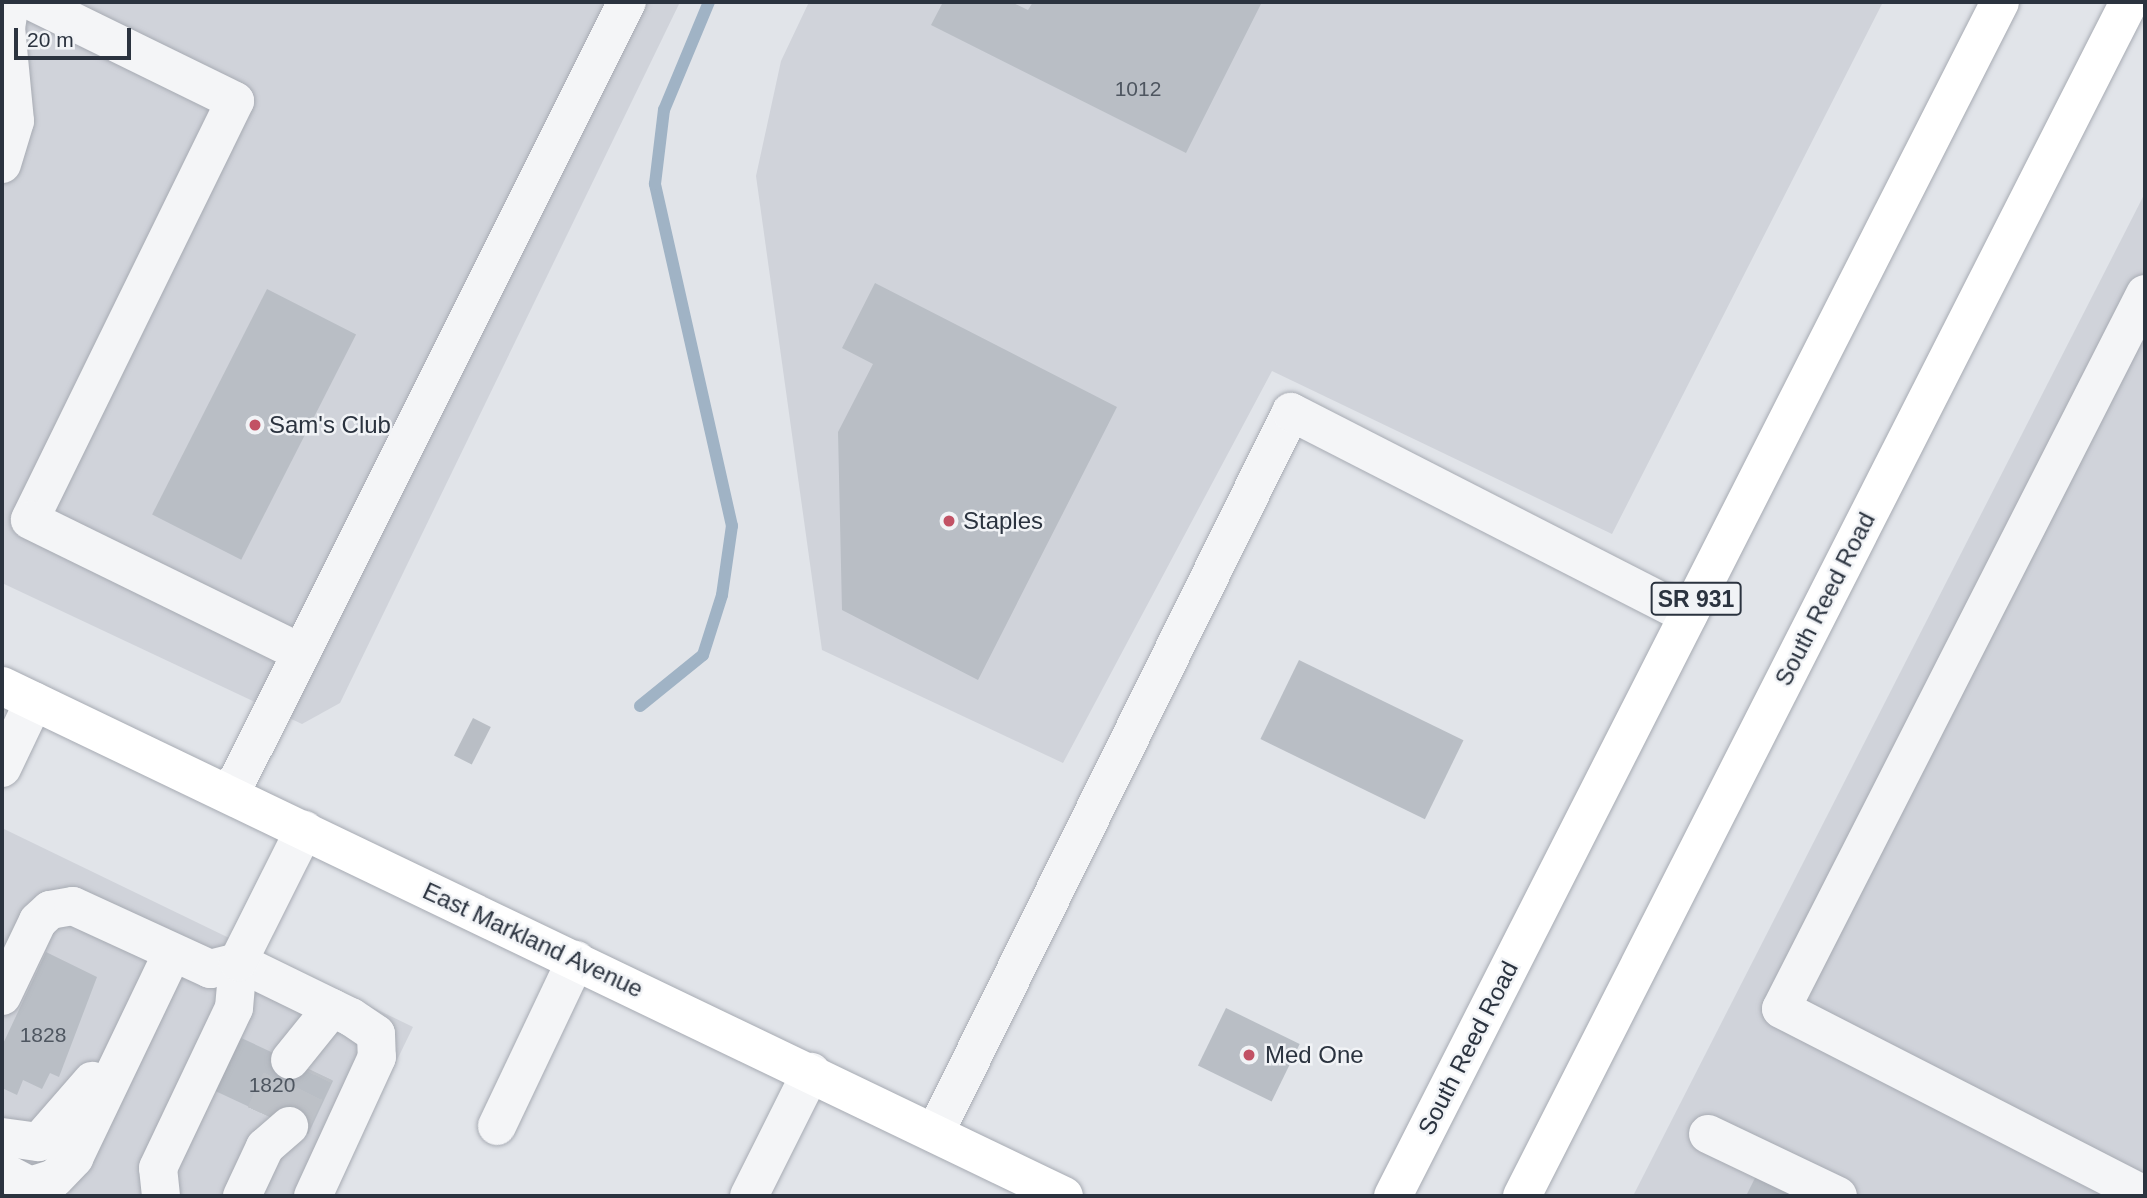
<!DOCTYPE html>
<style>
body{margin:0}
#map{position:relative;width:2147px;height:1198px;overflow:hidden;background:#e1e4e9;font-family:Arial,sans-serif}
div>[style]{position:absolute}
.built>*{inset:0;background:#d0d3da}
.stream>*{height:12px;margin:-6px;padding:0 6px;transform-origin:6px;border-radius:6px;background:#a0b3c5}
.building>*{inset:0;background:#b9bec5;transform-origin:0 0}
.minor-tunnel>*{height:38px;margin-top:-19px;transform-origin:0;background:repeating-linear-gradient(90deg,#bdc1c7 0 38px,transparent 0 57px)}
.roads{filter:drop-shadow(0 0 2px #a7abb3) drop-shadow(0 0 2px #a7abb3)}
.minor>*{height:38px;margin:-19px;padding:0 19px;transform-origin:19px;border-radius:19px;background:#f4f5f7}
.major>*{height:38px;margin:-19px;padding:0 19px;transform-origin:19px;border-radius:19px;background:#fff}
.dots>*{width:19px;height:19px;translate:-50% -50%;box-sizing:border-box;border:4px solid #f1f3f6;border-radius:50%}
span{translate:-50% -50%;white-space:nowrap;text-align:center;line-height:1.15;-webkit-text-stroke:5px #f1f3f6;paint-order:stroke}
.number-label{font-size:21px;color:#4e5660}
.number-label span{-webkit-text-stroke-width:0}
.shield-label span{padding:2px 5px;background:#f1f3f6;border:2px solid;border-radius:5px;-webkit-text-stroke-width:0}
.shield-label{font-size:23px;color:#2b333f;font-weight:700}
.poi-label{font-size:24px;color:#2b333f}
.left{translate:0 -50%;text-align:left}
.street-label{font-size:24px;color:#2b333f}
.frame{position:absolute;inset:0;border:4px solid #2b333f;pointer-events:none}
.scale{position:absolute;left:14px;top:28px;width:117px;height:32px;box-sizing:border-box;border:4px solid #2b333f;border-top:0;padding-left:9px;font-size:21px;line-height:24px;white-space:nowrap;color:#2b333f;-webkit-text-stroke:5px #f1f3f6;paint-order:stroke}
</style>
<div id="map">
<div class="built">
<i style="clip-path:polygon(2px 2px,680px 2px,340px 703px,302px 724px,2px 583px)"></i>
<i style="clip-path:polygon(809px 2px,1883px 2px,1612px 534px,1272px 371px,1063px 763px,822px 650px,756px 176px,781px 61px)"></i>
<i style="clip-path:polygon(2145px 193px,2145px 1196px,1633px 1196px)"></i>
<i style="clip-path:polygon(2px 828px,413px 1027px,331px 1196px,2px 1196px)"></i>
</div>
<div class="stream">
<i style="left:640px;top:706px;width:81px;rotate:-39deg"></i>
<i style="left:703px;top:655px;width:63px;rotate:-72.4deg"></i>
<i style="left:722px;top:595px;width:70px;rotate:-81.8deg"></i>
<i style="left:732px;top:526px;width:351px;rotate:-102.7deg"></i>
<i style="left:655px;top:184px;width:75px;rotate:-83.1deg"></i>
<i style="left:664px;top:110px;width:117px;rotate:-67.4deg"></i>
</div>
<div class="building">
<i style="clip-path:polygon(943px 2px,1011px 2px,1028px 10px,1033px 2px,1262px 2px,1186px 153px,931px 25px)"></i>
<i style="clip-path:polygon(875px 283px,1117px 407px,978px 680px,842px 610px,838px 432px,873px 364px,842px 348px)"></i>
<i style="left:267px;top:289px;width:100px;height:253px;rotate:27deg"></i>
<i style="left:1299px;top:660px;width:183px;height:88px;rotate:26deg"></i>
<i style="left:473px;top:718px;width:20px;height:42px;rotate:27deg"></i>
<i style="clip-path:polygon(46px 952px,97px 977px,59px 1077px,50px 1073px,42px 1089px,23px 1080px,17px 1095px,2px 1088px,2px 1046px)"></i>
<i style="left:1226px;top:1008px;width:82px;height:64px;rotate:26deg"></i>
<i style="left:237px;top:1036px;width:106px;height:59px;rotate:25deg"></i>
<i style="clip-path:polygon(1759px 1170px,1816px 1196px,1746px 1196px)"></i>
</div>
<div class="minor-tunnel">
<i style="left:265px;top:1115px;width:60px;rotate:-65.6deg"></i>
<i style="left:289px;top:1126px;width:60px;rotate:-64.3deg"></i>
</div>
<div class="roads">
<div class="minor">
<i style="left:33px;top:2px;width:225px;rotate:26.1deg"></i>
<i style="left:235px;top:101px;width:466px;rotate:116.1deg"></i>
<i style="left:30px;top:520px;width:302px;rotate:26.1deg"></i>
<i style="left:2px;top:164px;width:45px;rotate:-73.2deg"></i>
<i style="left:15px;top:121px;width:93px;rotate:-95.5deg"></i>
<i style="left:6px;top:28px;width:26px;rotate:-81deg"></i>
<i style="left:2145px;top:294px;width:802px;rotate:116.98deg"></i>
<i style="left:1781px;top:1009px;width:409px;rotate:27.1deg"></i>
<i style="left:2px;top:768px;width:74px;rotate:-64.5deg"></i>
<i style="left:230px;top:795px;width:887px;rotate:-63.41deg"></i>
<i style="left:2px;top:996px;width:83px;rotate:-64.4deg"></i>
<i style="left:38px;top:921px;width:16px;rotate:-43deg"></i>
<i style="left:50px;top:910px;width:23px;rotate:-10deg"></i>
<i style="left:73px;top:906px;width:151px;rotate:24.7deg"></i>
<i style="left:210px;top:969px;width:29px;rotate:-14deg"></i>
<i style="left:238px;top:962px;width:126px;rotate:26deg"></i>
<i style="left:351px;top:1017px;width:30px;rotate:34deg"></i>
<i style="left:376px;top:1034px;width:23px;rotate:88deg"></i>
<i style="left:377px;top:1057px;width:153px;rotate:114.7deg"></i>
<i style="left:290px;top:1060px;width:67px;rotate:-51.1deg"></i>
<i style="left:497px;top:1126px;width:184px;rotate:-64.6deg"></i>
<i style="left:935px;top:1133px;width:804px;rotate:-63.72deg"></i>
<i style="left:1291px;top:412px;width:446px;rotate:27.1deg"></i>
<i style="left:1708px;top:1134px;width:144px;rotate:25.5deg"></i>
<i style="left:2px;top:1137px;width:37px;rotate:8deg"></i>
<i style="left:39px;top:1142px;width:81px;rotate:-49deg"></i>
<i style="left:2px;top:1171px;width:32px;rotate:28deg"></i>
<i style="left:30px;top:1186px;width:26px;rotate:-18deg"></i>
<i style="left:55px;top:1178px;width:28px;rotate:-46deg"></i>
<i style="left:74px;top:1158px;width:227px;rotate:-64.4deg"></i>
<i style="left:161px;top:1196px;width:28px;rotate:-96deg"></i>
<i style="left:158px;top:1168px;width:177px;rotate:-64.6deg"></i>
<i style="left:234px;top:1008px;width:46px;rotate:-85deg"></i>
<i style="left:238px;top:962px;width:148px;rotate:-63.4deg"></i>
<i style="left:242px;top:1196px;width:54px;rotate:-64.9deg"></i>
<i style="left:265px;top:1147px;width:32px;rotate:-41deg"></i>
<i style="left:749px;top:1196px;width:139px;rotate:-63.4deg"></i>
</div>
<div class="major">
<i style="left:2px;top:686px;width:1178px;rotate:25.65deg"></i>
<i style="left:1393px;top:1196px;width:1339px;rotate:-63.05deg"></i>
<i style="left:1522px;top:1196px;width:1339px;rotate:-63.05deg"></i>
</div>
</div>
<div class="dots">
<i style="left:255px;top:425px;background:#c25265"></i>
<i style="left:949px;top:521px;background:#c25265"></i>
<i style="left:1249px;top:1055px;background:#c25265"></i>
</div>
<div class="number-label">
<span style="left:1138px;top:89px">1012</span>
<span style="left:43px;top:1035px">1828</span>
<span style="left:272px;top:1085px">1820</span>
</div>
<div class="shield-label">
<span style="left:1696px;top:599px">SR 931</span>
</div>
<div class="poi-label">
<span class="left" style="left:269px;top:425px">Sam's Club</span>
<span class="left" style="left:963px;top:521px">Staples</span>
<span class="left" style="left:1265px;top:1055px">Med One</span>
</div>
<div class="street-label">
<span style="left:1825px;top:599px;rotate:-63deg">South Reed Road</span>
<span style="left:533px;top:940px;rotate:25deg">East Markland Avenue</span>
<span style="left:1468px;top:1048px;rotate:-63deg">South Reed Road</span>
</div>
<div class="frame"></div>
<div class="scale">20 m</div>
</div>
